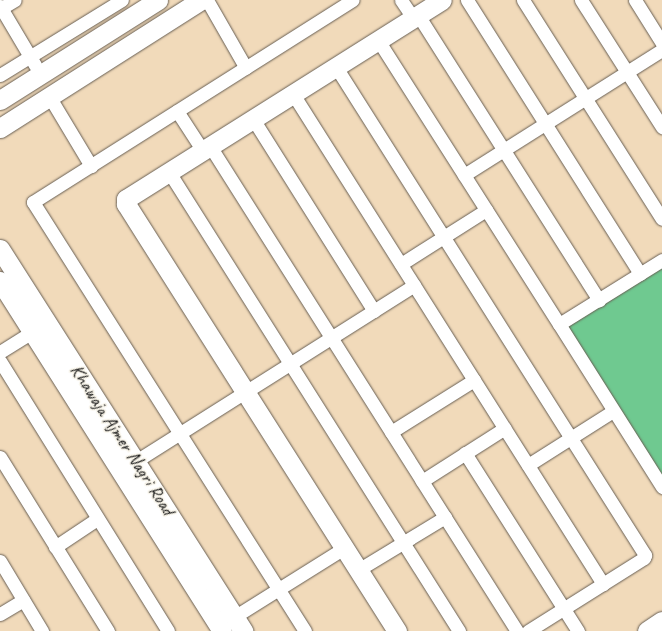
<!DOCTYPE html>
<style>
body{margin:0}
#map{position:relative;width:662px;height:631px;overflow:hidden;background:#f1daba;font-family:Caveat,sans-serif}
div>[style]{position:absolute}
.green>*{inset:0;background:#6fc990}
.roads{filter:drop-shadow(0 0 1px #675e53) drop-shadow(0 0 1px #675e53)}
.street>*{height:13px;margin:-6.5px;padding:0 6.5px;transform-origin:6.5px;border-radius:6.5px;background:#fff}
.secondary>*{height:19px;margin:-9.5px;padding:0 9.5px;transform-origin:9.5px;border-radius:9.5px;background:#fff}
span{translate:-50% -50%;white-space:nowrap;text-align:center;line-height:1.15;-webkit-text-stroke:3px #f7f3e8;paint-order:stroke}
.street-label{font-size:19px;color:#1c1c1c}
</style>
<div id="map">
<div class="green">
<i style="clip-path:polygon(662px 262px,662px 481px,564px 323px)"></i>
</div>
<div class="roads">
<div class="street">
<i style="left:207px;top:0;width:78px;rotate:60.2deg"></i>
<i style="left:401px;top:0;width:22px;rotate:56deg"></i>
<i style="left:467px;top:0;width:324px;rotate:57.7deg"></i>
<i style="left:523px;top:0;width:259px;rotate:57.6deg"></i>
<i style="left:581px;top:0;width:151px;rotate:57.5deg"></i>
<i style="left:635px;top:0;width:51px;rotate:57.9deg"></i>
<i style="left:0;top:6px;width:69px;rotate:59.3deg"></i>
<i style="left:0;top:9px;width:17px;rotate:-31deg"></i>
<i style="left:418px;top:15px;width:338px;rotate:57.6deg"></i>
<i style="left:378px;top:40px;width:337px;rotate:57.5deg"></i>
<i style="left:336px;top:67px;width:578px;rotate:57.66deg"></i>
<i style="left:645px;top:555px;width:3px;rotate:108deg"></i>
<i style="left:644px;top:558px;width:137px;rotate:147.8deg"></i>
<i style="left:0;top:75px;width:143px;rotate:-31.6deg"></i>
<i style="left:293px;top:94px;width:580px;rotate:57.68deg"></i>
<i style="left:49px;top:96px;width:82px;rotate:59deg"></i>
<i style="left:177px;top:111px;width:48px;rotate:57deg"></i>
<i style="left:253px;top:119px;width:227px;rotate:57.8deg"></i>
<i style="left:210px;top:146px;width:574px;rotate:57.67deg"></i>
<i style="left:169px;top:172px;width:543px;rotate:57.71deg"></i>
<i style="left:464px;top:175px;width:234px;rotate:-32.3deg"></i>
<i style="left:662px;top:260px;width:121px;rotate:148.1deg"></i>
<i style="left:559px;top:324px;width:193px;rotate:57.7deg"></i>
<i style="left:401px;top:264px;width:101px;rotate:-32.4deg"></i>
<i style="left:0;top:352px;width:38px;rotate:-32deg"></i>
<i style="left:0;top:361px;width:318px;rotate:58.1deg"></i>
<i style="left:391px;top:432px;width:98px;rotate:-32.1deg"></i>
<i style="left:465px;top:453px;width:211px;rotate:57.6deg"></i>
<i style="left:0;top:457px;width:205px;rotate:58.2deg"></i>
<i style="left:136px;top:461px;width:329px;rotate:-32.3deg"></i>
<i style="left:528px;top:465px;width:101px;rotate:-32.4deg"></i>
<i style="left:422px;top:481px;width:98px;rotate:-32.6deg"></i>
<i style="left:55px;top:547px;width:50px;rotate:-33.7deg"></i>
<i style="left:0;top:561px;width:82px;rotate:59deg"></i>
<i style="left:358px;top:570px;width:102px;rotate:-31.3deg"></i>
<i style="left:0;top:614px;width:27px;rotate:-31deg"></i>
<i style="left:234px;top:617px;width:130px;rotate:-32.1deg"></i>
<i style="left:305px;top:631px;width:508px;rotate:-122.38deg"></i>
<i style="left:33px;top:202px;width:378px;rotate:-32.3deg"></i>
</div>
<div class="secondary">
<i style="left:0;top:100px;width:187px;rotate:-32.3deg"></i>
<i style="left:0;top:128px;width:238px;rotate:-32.5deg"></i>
<i style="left:0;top:249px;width:453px;rotate:57.5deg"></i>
<i style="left:0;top:281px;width:414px;rotate:57.6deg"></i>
<i style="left:397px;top:631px;width:506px;rotate:-122.4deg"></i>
<i style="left:126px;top:204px;width:5px;rotate:-90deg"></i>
<i style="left:126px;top:199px;width:373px;rotate:-32.2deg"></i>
<i style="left:647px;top:631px;width:18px;rotate:-34deg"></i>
</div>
</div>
<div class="street-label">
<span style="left:122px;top:440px;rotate:57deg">Khawaja Ajmer Nagri Road</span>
</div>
</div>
